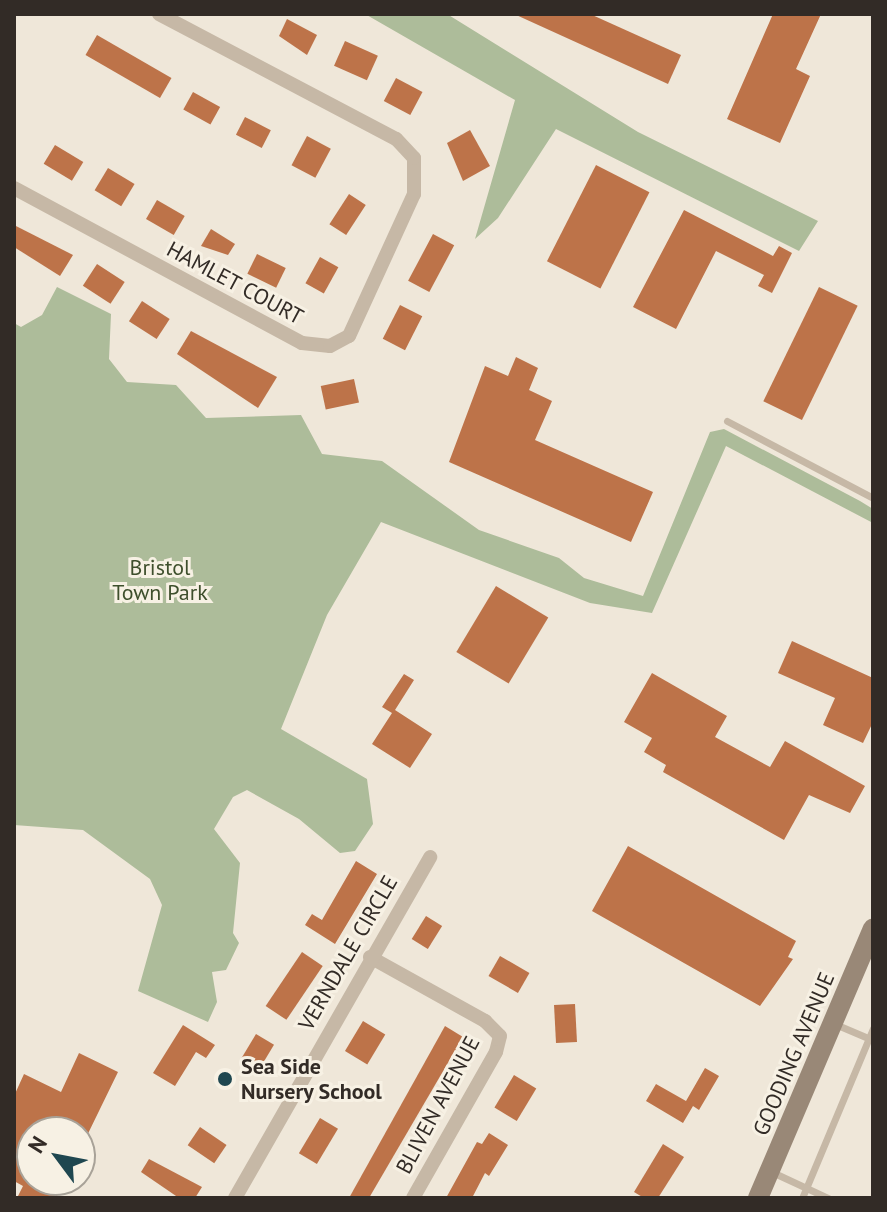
<!DOCTYPE html>
<style>
body{margin:0}
#map{position:relative;width:887px;height:1212px;overflow:hidden;background:#efe7d9;font-family:"PT Sans",sans-serif}
div>[style]{position:absolute}
.green>*{inset:0;background:#adbc9a}
.building>*{inset:0;background:#bd7349;transform-origin:0 0}
.service>*{height:7px;margin:-3.5px;padding:0 3.5px;transform-origin:3.5px;border-radius:3.5px;background:#c6b8a6}
.minor>*{height:14px;margin:-7px;padding:0 7px;transform-origin:7px;border-radius:7px;background:#c6b8a6}
.secondary>*{height:20px;margin:-10px;padding:0 10px;transform-origin:10px;border-radius:10px;background:#987}
.dots>*{width:22px;height:22px;translate:-50% -50%;box-sizing:border-box;border:4px solid #f7f1e4;border-radius:50%}
span{translate:-50% -50%;white-space:nowrap;text-align:center;line-height:1.15;-webkit-text-stroke:6px #f7f1e4;paint-order:stroke}
.street-label{font-size:22px;color:#322b26}
.park-label{font-size:22px;color:#3e4f2c}
.poi-label{font-size:22px;color:#322b26;font-weight:700}
.left{translate:0 -50%;text-align:left}
.frame{position:absolute;inset:0;border:16px solid #322b26;pointer-events:none}
.north{position:absolute;left:16px;top:1116px;width:80px;height:80px;box-sizing:border-box;background:#f7f1e4;border:2px solid #a8a298;border-radius:50%;rotate:302deg;font-size:22px;font-weight:700;line-height:32px;text-align:center;color:#322b26}
.north::after{content:'';display:block;margin:auto;width:28px;height:36px;background:#1f4750;clip-path:polygon(50% 0,100% 100%,50% 72%,0 100%)}
</style>
<div id="map">
<div class="green">
<i style="clip-path:polygon(365px 14px,447px 14px,638px 132px,818px 221px,799px 251px,556px 129px,498px 218px,475px 239px,515px 100px)"></i>
<i style="clip-path:polygon(57px 287px,111px 314px,109px 359px,127px 382px,176px 385px,206px 418px,301px 415px,322px 454px,382px 461px,479px 530px,559px 558px,584px 578px,643px 596px,710px 432px,724px 429px,860px 501px,873px 509px,873px 523px,726px 446px,652px 613px,590px 603px,381px 522px,327px 615px,281px 729px,367px 779px,373px 824px,355px 851px,340px 853px,299px 819px,247px 790px,233px 797px,214px 829px,240px 863px,233px 933px,239px 943px,226px 970px,212px 972px,217px 1002px,208px 1022px,138px 991px,162px 905px,150px 879px,83px 830px,14px 825px,14px 323px,21px 327px,42px 315px)"></i>
</div>
<div class="building">
<i style="clip-path:polygon(514px 14px,590px 14px,681px 55px,668px 84px)"></i>
<i style="clip-path:polygon(773px 14px,821px 14px,796px 69px,810px 76px,780px 143px,727px 119px)"></i>
<i style="clip-path:polygon(287px 19px,317px 35px,307px 55px,279px 36px)"></i>
<i style="left:97px;top:35px;width:86px;height:23px;rotate:30deg"></i>
<i style="left:345px;top:41px;width:36px;height:27px;rotate:24deg"></i>
<i style="left:396px;top:78px;width:30px;height:26px;rotate:28deg"></i>
<i style="left:193px;top:92px;width:31px;height:20px;rotate:29deg"></i>
<i style="left:245px;top:117px;width:29px;height:20px;rotate:27deg"></i>
<i style="clip-path:polygon(470px 130px,490px 166px,463px 181px,447px 143px)"></i>
<i style="left:307px;top:136px;width:27px;height:33px;rotate:28deg"></i>
<i style="left:55px;top:145px;width:33px;height:22px;rotate:31deg"></i>
<i style="left:596px;top:165px;width:60px;height:108px;rotate:27deg"></i>
<i style="left:108px;top:168px;width:31px;height:26px;rotate:31deg"></i>
<i style="left:349px;top:194px;width:20px;height:36px;rotate:33deg"></i>
<i style="left:157px;top:200px;width:32px;height:22px;rotate:30deg"></i>
<i style="clip-path:polygon(684px 210px,773px 256px,779px 246px,792px 253px,772px 293px,758px 286px,764px 275px,716px 251px,676px 329px,633px 307px)"></i>
<i style="clip-path:polygon(14px 225px,73px 255px,60px 276px,14px 247px)"></i>
<i style="clip-path:polygon(211px 229px,235px 244px,228px 255px,201px 246px)"></i>
<i style="left:433px;top:234px;width:24px;height:53px;rotate:28deg"></i>
<i style="left:257px;top:254px;width:32px;height:22px;rotate:26deg"></i>
<i style="left:320px;top:257px;width:21px;height:30px;rotate:29deg"></i>
<i style="left:97px;top:264px;width:33px;height:26px;rotate:33deg"></i>
<i style="left:819px;top:287px;width:43px;height:127px;rotate:26deg"></i>
<i style="left:142px;top:301px;width:33px;height:24px;rotate:33deg"></i>
<i style="left:400px;top:305px;width:25px;height:38px;rotate:27deg"></i>
<i style="clip-path:polygon(191px 331px,277px 377px,258px 408px,177px 354px)"></i>
<i style="clip-path:polygon(516px 357px,538px 368px,529px 390px,552px 401px,535px 440px,653px 492px,631px 542px,449px 462px,485px 366px,508px 376px)"></i>
<i style="left:354px;top:379px;width:24px;height:34px;rotate:78deg"></i>
<i style="left:496px;top:586px;width:61px;height:77px;rotate:31deg"></i>
<i style="clip-path:polygon(792px 641px,873px 678px,873px 722px,863px 743px,823px 725px,835px 698px,778px 673px)"></i>
<i style="clip-path:polygon(652px 673px,727px 716px,715px 737px,770px 767px,785px 741px,865px 786px,850px 813px,809px 795px,784px 840px,663px 772px,666px 765px,644px 752px,652px 738px,624px 722px)"></i>
<i style="clip-path:polygon(404px 674px,414px 680px,395px 710px,432px 734px,410px 768px,372px 744px,392px 713px,382px 707px)"></i>
<i style="clip-path:polygon(628px 846px,796px 941px,788px 957px,793px 959px,760px 1006px,592px 911px)"></i>
<i style="clip-path:polygon(356px 861px,377px 874px,335px 944px,305px 925px,312px 914px,322px 920px)"></i>
<i style="left:426px;top:916px;width:19px;height:27px;rotate:32deg"></i>
<i style="left:302px;top:952px;width:25px;height:65px;rotate:34deg"></i>
<i style="left:500px;top:956px;width:34px;height:23px;rotate:30deg"></i>
<i style="left:575px;top:1004px;width:38px;height:21px;rotate:87deg"></i>
<i style="left:363px;top:1021px;width:26px;height:35px;rotate:31deg"></i>
<i style="clip-path:polygon(183px 1025px,215px 1045px,206px 1058px,196px 1052px,175px 1086px,153px 1073px)"></i>
<i style="clip-path:polygon(445px 1026px,463px 1037px,369px 1198px,349px 1198px)"></i>
<i style="left:256px;top:1034px;width:21px;height:28px;rotate:31deg"></i>
<i style="clip-path:polygon(79px 1053px,118px 1072px,80px 1150px,80px 1132px,32px 1132px,32px 1180px,65px 1180px,56px 1198px,17px 1198px,23px 1186px,14px 1181px,14px 1096px,24px 1074px,61px 1092px)"></i>
<i style="clip-path:polygon(705px 1068px,719px 1076px,699px 1110px,693px 1106px,683px 1123px,646px 1101px,656px 1084px,686px 1101px)"></i>
<i style="left:514px;top:1075px;width:26px;height:38px;rotate:31deg"></i>
<i style="left:320px;top:1118px;width:21px;height:41px;rotate:31deg"></i>
<i style="left:200px;top:1127px;width:32px;height:22px;rotate:34deg"></i>
<i style="clip-path:polygon(489px 1133px,508px 1145px,489px 1176px,485px 1173px,472px 1198px,446px 1198px,477px 1142px,482px 1144px)"></i>
<i style="clip-path:polygon(663px 1144px,684px 1157px,658px 1198px,644px 1198px,634px 1192px)"></i>
<i style="clip-path:polygon(149px 1159px,202px 1187px,195px 1198px,179px 1198px,141px 1172px)"></i>
</div>
<div class="service">
<i style="left:727px;top:421px;width:165px;rotate:27.8deg"></i>
<i style="left:835px;top:1024px;width:39px;rotate:23deg"></i>
<i style="left:772px;top:1172px;width:62px;rotate:24.9deg"></i>
<i style="left:802px;top:1198px;width:184px;rotate:-67.3deg"></i>
</div>
<div class="minor">
<i style="left:14px;top:188px;width:327px;rotate:28.3deg"></i>
<i style="left:302px;top:343px;width:28px;rotate:6deg"></i>
<i style="left:330px;top:346px;width:21px;rotate:-28deg"></i>
<i style="left:349px;top:336px;width:156px;rotate:-65.4deg"></i>
<i style="left:414px;top:194px;width:36px;rotate:-90deg"></i>
<i style="left:414px;top:158px;width:26px;rotate:-133deg"></i>
<i style="left:396px;top:139px;width:268px;rotate:-152.2deg"></i>
<i style="left:370px;top:957px;width:132px;rotate:29.1deg"></i>
<i style="left:485px;top:1021px;width:21px;rotate:45deg"></i>
<i style="left:500px;top:1036px;width:16px;rotate:104deg"></i>
<i style="left:496px;top:1052px;width:168px;rotate:119.6deg"></i>
<i style="left:235px;top:1198px;width:393px;rotate:-60.2deg"></i>
</div>
<div class="secondary">
<i style="left:758px;top:1198px;width:293px;rotate:-66.9deg"></i>
</div>
<div class="dots">
<i style="left:225px;top:1079px;background:#1f4750"></i>
</div>
<div class="street-label">
<span style="left:235px;top:283px;rotate:28deg">HAMLET COURT</span>
<span style="left:348px;top:953px;rotate:-60deg">VERNDALE CIRCLE</span>
<span style="left:794px;top:1054px;rotate:-67deg">GOODING AVENUE</span>
<span style="left:438px;top:1105px;rotate:-62deg">BLIVEN AVENUE</span>
</div>
<div class="park-label">
<span style="left:160px;top:580px">Bristol<br>Town Park</span>
</div>
<div class="poi-label">
<span class="left" style="left:241px;top:1079px">Sea Side<br>Nursery School</span>
</div>
<div class="frame"></div>
<div class="north">N</div>
</div>
